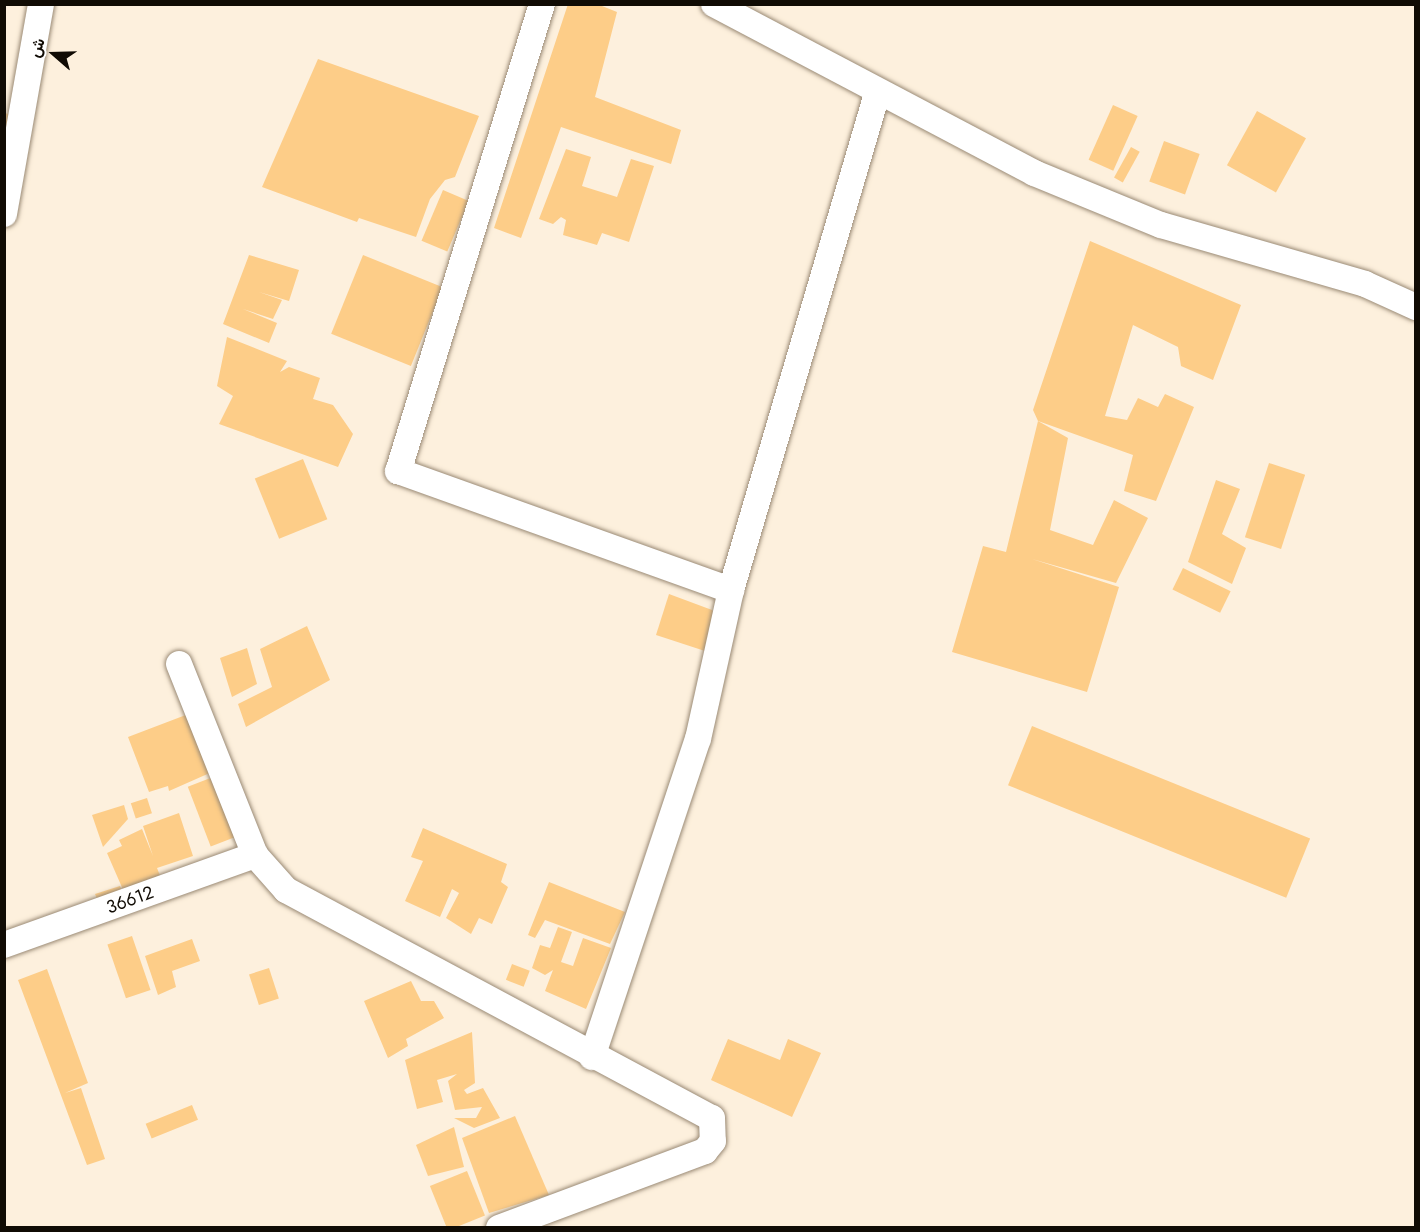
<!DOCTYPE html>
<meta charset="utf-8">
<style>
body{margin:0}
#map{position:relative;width:1420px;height:1232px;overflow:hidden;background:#fdf0dd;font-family:Jost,Vazirmatn,sans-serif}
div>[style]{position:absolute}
.building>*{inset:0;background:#fdcd88;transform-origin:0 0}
.roads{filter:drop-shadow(0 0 2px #9a8a75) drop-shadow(0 0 2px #9a8a75)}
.minor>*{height:26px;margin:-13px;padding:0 13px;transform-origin:13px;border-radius:13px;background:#fff}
span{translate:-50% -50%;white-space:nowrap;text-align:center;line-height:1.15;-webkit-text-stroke:4.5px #fff;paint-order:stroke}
.street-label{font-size:18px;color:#100b04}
.frame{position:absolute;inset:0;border:6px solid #100b04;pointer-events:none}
.north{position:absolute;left:24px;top:24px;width:60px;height:60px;-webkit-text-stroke:4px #fff;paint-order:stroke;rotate:290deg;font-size:16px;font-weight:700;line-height:24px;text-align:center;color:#100b04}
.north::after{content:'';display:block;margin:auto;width:21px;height:27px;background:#100b04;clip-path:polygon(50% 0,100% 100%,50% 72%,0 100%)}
</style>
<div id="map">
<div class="building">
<i style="clip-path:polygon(568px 4px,597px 4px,617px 12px,595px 97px,681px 130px,671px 164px,561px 127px,521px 238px,494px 228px)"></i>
<i style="clip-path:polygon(318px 59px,479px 116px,455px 177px,445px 180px,430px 199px,416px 237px,359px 218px,357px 222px,262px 187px)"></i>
<i style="left:1113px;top:105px;width:27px;height:60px;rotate:24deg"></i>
<i style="left:1257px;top:111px;width:56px;height:62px;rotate:29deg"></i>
<i style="clip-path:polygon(4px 113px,14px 115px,4px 149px)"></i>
<i style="left:1164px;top:141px;width:38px;height:43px;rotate:20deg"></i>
<i style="left:1131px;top:147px;width:10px;height:35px;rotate:29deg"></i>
<i style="clip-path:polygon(566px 149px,591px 157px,582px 186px,617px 197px,631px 159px,654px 166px,629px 242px,602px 233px,597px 245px,563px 235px,566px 220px,561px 217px,553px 224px,539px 219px)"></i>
<i style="left:443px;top:190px;width:28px;height:55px;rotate:23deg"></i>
<i style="clip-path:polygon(1090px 241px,1241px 305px,1213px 380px,1181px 366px,1178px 347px,1133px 325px,1105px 416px,1127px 420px,1138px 398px,1158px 407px,1165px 394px,1194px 407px,1156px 501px,1124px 491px,1133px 455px,1038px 421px,1033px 410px)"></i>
<i style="clip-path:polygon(249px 255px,299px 270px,289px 301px,259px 292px,282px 300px,273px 319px,243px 309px,277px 323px,269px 343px,223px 324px)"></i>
<i style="left:363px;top:255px;width:86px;height:85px;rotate:22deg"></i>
<i style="clip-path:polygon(227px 337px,287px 361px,280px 372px,289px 367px,320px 378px,313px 399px,333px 405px,353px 434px,338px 467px,219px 424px,233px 396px,217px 386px)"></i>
<i style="clip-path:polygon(1038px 421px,1068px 438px,1050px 530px,1093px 545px,1114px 500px,1148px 518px,1116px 583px,1032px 559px,1119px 587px,1087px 692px,952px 652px,983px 546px,1006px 552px)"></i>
<i style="left:303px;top:459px;width:65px;height:52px;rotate:68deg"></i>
<i style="left:1269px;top:463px;width:38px;height:78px;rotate:18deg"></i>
<i style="clip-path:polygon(1216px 480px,1240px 489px,1222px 534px,1246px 548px,1232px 584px,1188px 562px)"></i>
<i style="left:1183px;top:568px;width:53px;height:24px;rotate:26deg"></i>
<i style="clip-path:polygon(669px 594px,712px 610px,719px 620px,708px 652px,656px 635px)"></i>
<i style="clip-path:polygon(307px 626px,330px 680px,246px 727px,238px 704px,272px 687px,260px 649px)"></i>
<i style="clip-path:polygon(247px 648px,257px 684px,232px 697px,220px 658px)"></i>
<i style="clip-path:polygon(191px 713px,212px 772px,169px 791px,168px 786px,149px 792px,128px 737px)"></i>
<i style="left:1032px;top:726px;width:300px;height:64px;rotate:22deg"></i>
<i style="left:213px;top:777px;width:64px;height:27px;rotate:69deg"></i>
<i style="left:147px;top:798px;width:16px;height:17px;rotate:72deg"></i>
<i style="clip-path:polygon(124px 805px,128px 819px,103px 847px,92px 815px)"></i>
<i style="clip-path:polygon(179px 813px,193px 856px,157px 868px,161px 878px,124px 892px,107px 853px,122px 846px,119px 840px,142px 829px,153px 856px,143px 826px)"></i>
<i style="clip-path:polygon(423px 828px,507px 864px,501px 882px,508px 887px,492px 924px,479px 918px,471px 934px,446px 918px,459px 893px,452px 889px,440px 917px,405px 901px,423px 861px,411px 857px)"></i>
<i style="clip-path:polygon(549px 882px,625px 912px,610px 944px,545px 920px,535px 938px,528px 935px)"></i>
<i style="clip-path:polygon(120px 886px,123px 894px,99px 903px,95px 894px)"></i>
<i style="clip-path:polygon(558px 927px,572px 932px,561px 962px,573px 966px,583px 938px,611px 948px,586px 1009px,545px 991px,553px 970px,545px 975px,532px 968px,540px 945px,550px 948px)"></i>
<i style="left:132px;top:936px;width:57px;height:26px;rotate:71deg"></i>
<i style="clip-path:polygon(192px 939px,200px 961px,172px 971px,176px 987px,158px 995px,145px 956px)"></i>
<i style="left:512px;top:964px;width:19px;height:17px;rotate:21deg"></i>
<i style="left:269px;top:968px;width:32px;height:21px;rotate:72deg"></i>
<i style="clip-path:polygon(47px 969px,88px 1083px,65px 1093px,81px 1088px,105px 1159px,87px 1165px,18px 980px)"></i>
<i style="clip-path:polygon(411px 981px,421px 1001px,434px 1001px,444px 1018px,406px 1039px,408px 1046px,388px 1058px,364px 1001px)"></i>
<i style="clip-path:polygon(472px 1032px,475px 1083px,464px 1090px,467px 1094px,483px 1088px,500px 1118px,474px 1128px,454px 1118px,476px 1118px,482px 1107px,455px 1110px,448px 1081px,457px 1074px,437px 1080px,443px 1102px,417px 1109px,405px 1060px)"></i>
<i style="clip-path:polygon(728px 1039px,780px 1060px,788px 1039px,821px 1053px,792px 1117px,711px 1080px)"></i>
<i style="left:192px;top:1105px;width:16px;height:50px;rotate:68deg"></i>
<i style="clip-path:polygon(515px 1116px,549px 1195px,489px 1213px,462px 1138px)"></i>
<i style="clip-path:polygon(454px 1127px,464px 1167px,428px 1176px,416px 1145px)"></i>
<i style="left:467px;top:1171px;width:48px;height:40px;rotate:68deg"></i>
</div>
<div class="roads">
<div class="minor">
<i style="left:542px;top:4px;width:489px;rotate:107.1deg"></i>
<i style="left:398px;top:471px;width:354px;rotate:19.7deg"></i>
<i style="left:714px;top:4px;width:362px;rotate:27.8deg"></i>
<i style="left:1034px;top:173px;width:137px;rotate:22.3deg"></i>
<i style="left:1161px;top:225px;width:212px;rotate:16.1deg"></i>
<i style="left:1365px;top:284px;width:56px;rotate:24.3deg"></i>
<i style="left:4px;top:214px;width:213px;rotate:-80deg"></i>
<i style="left:179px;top:664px;width:206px;rotate:68.3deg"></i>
<i style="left:255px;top:855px;width:47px;rotate:48.5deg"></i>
<i style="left:286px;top:890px;width:483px;rotate:28.2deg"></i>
<i style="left:712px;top:1118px;width:23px;rotate:88deg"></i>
<i style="left:713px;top:1141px;width:13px;rotate:129deg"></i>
<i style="left:705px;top:1151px;width:220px;rotate:159.5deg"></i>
<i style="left:4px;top:945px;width:267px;rotate:-19.7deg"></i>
<i style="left:592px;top:1057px;width:335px;rotate:-71.6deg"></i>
<i style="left:698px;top:739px;width:153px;rotate:-77.5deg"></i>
<i style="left:731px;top:590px;width:517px;rotate:-73.6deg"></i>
</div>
</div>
<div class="street-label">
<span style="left:130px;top:900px;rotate:-20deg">36612</span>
</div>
<div class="frame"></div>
<div class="north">ش</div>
</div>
